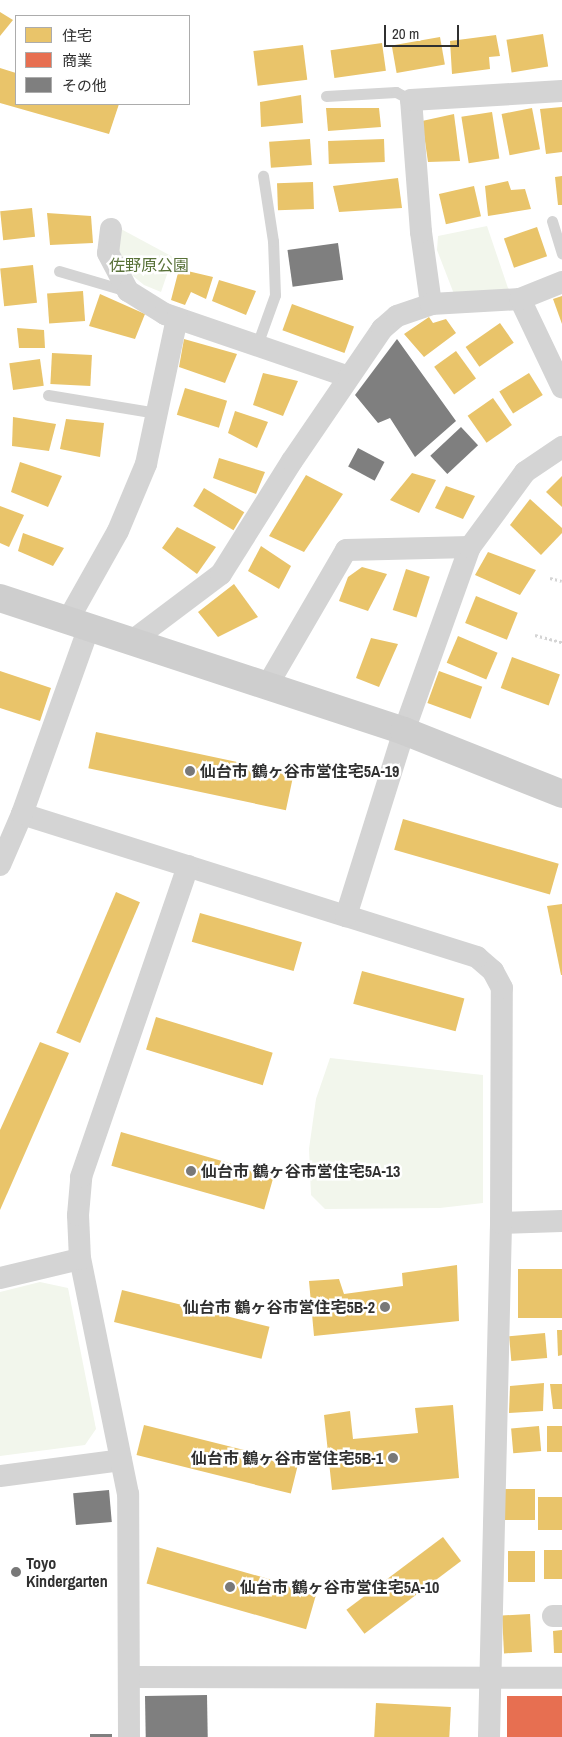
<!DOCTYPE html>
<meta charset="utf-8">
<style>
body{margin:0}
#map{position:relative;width:562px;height:1737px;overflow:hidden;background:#fff;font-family:"Archivo Narrow","Noto Sans JP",sans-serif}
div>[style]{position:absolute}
.green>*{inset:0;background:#f2f6ec}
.homes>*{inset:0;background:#e9c46a;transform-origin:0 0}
.shops>*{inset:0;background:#e76f51;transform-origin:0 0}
.building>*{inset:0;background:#7f7f7f;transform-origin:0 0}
.path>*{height:3px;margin-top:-1.5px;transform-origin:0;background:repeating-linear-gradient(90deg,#d4d4d4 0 2.5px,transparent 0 5px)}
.lane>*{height:11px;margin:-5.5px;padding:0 5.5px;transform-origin:5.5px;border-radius:5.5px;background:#d4d4d4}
.street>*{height:22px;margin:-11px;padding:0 11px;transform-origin:11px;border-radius:11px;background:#d4d4d4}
.secondary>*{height:28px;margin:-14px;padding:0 14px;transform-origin:14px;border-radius:14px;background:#cecece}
.dots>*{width:14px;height:14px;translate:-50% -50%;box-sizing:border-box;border:2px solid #fff;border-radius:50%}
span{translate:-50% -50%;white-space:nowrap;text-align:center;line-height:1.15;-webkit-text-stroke:5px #fff;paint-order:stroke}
.park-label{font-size:16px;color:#587138}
.poi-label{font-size:16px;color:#303030;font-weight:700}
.left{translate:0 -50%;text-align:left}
.right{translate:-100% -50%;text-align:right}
.legend{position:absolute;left:15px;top:15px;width:175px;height:90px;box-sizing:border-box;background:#fff;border:1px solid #acacac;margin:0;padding:6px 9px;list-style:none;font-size:15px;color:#303030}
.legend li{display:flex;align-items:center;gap:10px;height:25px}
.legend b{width:25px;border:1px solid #acacac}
.scale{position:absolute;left:384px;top:25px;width:75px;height:22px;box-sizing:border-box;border:2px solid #303030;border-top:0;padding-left:6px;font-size:15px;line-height:18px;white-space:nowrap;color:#303030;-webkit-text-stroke:4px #fff;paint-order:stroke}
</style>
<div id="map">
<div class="green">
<i style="clip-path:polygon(487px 226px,509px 291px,454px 294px,437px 250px,438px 236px)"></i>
<i style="clip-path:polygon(121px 229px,173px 257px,161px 292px,144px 285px,127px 271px,116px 255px)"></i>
<i style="clip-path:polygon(330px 1058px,483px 1075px,483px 1203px,440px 1208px,325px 1209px,311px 1195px,309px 1149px,316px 1099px)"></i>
<i style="clip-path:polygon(40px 1282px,68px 1288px,96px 1429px,85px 1445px,0 1456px,0 1292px)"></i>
</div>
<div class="homes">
<i style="clip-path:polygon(0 12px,13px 20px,0 36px)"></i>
<i style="left:543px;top:34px;width:33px;height:37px;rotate:81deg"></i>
<i style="clip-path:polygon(496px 35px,500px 56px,489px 57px,490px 69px,452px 74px,450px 41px)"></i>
<i style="left:440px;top:37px;width:28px;height:49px;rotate:80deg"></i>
<i style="left:382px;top:43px;width:28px;height:52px;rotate:82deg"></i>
<i style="left:303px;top:45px;width:35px;height:50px;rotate:83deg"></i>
<i style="clip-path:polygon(0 68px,16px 73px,16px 104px,119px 104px,109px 134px,0 103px)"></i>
<i style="clip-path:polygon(301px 95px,303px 123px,261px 127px,260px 102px)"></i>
<i style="clip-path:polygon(562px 107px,562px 152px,546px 154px,540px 109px)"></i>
<i style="clip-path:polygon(326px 108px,379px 108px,381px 127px,328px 131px)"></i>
<i style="left:532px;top:108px;width:42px;height:31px;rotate:79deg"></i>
<i style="left:492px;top:112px;width:47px;height:31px;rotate:81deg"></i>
<i style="clip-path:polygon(454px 114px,460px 161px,428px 162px,422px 121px)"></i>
<i style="left:310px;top:139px;width:26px;height:41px;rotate:86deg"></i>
<i style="left:384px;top:139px;width:23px;height:56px;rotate:88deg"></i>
<i style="clip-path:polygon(562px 176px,562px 205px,558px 205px,555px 177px)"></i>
<i style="clip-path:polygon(398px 178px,402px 208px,339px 212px,333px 186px)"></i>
<i style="clip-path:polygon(508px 181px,511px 190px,525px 189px,531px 209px,488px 216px,485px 186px)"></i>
<i style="left:313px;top:182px;width:27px;height:36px;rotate:88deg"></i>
<i style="left:474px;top:186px;width:31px;height:36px;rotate:77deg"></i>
<i style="left:32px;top:208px;width:29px;height:32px;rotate:84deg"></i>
<i style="clip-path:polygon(47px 213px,91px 216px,93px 243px,50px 245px)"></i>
<i style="left:537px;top:227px;width:31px;height:35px;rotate:71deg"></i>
<i style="left:33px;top:265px;width:38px;height:33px;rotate:84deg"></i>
<i style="clip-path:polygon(179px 269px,213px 277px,206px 299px,191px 292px,185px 305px,171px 300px)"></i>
<i style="clip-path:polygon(219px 280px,256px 291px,246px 315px,212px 301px)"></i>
<i style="left:83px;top:291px;width:30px;height:36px;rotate:86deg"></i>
<i style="clip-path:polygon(100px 294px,145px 314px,135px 339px,89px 326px)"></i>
<i style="clip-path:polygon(562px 296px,562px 324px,553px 299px)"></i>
<i style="left:292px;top:304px;width:66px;height:28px;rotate:20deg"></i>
<i style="clip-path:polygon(429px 317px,433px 323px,446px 319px,456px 333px,424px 357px,404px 334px)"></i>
<i style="left:500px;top:323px;width:24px;height:42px;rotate:55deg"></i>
<i style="clip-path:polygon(17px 328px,44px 330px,45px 348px,19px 348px)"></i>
<i style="clip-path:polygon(184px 339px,237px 354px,225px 383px,179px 367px)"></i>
<i style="left:456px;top:351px;width:34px;height:27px;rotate:54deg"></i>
<i style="left:52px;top:353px;width:40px;height:31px;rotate:3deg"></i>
<i style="left:40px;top:359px;width:27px;height:31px;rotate:82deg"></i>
<i style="clip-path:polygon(263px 373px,298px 381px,283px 416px,253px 405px)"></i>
<i style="left:529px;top:373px;width:26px;height:35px;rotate:58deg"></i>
<i style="left:185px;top:388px;width:44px;height:28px;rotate:17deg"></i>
<i style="left:493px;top:398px;width:33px;height:31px;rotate:55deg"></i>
<i style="clip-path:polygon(235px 411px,268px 422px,257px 448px,228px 433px)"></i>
<i style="clip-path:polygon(13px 417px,56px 424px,49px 451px,12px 446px)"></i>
<i style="clip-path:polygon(66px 419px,104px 423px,100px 457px,60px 449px)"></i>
<i style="clip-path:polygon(219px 458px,265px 472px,256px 494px,213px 478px)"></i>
<i style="clip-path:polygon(20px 462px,62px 476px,48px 507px,11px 492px)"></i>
<i style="clip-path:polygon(412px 473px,436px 480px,419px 513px,390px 500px)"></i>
<i style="clip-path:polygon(306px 475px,343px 494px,304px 552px,269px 536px)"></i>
<i style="clip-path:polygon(562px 476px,562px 507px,546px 492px)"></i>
<i style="clip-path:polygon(446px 486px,475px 496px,463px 519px,435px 508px)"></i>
<i style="left:204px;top:488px;width:47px;height:21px;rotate:31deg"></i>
<i style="clip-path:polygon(530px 499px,562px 528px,562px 533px,541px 555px,510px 525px)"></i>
<i style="clip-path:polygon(0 506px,24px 515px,9px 547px,0 543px)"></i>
<i style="clip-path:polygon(177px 527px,216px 547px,197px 574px,162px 548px)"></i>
<i style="clip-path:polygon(23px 533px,64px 548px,53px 566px,18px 551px)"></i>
<i style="clip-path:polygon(261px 546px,291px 566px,279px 589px,248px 571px)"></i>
<i style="clip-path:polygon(488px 552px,536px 570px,520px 595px,475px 575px)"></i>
<i style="clip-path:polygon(362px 567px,387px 574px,368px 611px,339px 601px,348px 577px)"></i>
<i style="left:406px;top:569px;width:25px;height:43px;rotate:18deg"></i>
<i style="clip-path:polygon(234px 584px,258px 617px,218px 637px,198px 612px)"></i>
<i style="left:476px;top:596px;width:45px;height:29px;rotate:22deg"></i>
<i style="left:458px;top:636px;width:43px;height:29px;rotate:23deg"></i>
<i style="clip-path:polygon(371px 638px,398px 644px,379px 687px,356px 678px)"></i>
<i style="left:512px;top:657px;width:51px;height:33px;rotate:20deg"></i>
<i style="clip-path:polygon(0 671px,51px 688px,40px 721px,0 708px)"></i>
<i style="left:439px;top:671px;width:46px;height:34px;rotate:20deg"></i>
<i style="left:96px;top:732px;width:202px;height:37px;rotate:12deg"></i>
<i style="left:403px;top:819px;width:162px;height:32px;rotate:16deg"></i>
<i style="left:116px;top:892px;width:26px;height:153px;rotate:23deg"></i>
<i style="clip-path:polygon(562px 904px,562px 975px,561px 975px,547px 906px)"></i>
<i style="left:200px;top:913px;width:106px;height:30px;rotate:16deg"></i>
<i style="left:362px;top:971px;width:106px;height:34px;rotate:15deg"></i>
<i style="left:156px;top:1017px;width:122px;height:34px;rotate:17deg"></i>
<i style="clip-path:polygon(40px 1042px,69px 1053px,0 1210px,0 1130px)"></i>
<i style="left:121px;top:1132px;width:159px;height:35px;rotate:16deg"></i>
<i style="clip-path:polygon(457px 1265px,459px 1321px,314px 1336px,309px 1281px,339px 1279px,344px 1294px,403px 1286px,402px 1273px)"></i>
<i style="left:518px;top:1269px;width:44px;height:49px"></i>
<i style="left:122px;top:1290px;width:152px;height:33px;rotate:14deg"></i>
<i style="clip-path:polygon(557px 1330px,562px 1330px,562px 1355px,558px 1356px)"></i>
<i style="left:545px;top:1333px;width:25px;height:36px;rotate:85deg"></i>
<i style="clip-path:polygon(544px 1383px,543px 1411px,509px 1413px,510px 1386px)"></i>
<i style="clip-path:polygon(550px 1384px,562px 1384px,562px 1409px,553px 1409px)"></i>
<i style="clip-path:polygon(453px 1405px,459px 1478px,332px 1490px,324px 1415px,350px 1411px,353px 1439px,418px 1433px,415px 1408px)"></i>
<i style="left:144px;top:1425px;width:159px;height:31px;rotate:14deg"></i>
<i style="left:539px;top:1426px;width:25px;height:28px;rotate:85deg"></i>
<i style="left:547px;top:1426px;width:15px;height:26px"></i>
<i style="left:504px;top:1489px;width:31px;height:31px"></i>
<i style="left:562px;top:1497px;width:33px;height:24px;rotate:90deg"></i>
<i style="left:443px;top:1537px;width:30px;height:121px;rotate:53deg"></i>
<i style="left:157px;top:1547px;width:166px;height:38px;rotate:16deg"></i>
<i style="left:544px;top:1550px;width:18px;height:29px"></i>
<i style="left:508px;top:1551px;width:27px;height:31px"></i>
<i style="left:530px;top:1614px;width:38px;height:28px;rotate:87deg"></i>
<i style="clip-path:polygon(562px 1630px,562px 1653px,554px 1653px,553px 1631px)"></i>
<i style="left:376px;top:1703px;width:75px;height:34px;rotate:3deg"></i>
</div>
<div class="shops">
<i style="left:562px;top:1696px;width:41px;height:55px;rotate:90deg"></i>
</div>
<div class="building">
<i style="left:338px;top:243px;width:37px;height:51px;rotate:82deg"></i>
<i style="clip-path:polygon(397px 339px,456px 421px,415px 457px,390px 418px,378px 423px,355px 395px)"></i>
<i style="left:461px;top:427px;width:25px;height:42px;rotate:47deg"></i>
<i style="left:358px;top:448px;width:30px;height:21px;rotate:28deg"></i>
<i style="left:109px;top:1490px;width:32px;height:36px;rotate:85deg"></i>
<i style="left:207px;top:1695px;width:42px;height:62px;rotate:89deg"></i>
<i style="left:90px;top:1734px;width:22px;height:3px"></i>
</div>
<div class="path">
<i style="left:550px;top:578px;width:12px;rotate:14deg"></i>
<i style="left:535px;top:635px;width:28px;rotate:15deg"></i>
</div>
<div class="lane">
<i style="left:326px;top:96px;width:70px;rotate:-3.3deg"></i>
<i style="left:396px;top:92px;width:17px;rotate:28deg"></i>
<i style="left:552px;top:221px;width:34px;rotate:73deg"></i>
<i style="left:59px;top:271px;width:71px;rotate:16.4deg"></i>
<i style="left:257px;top:345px;width:53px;rotate:-70.2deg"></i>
<i style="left:275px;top:295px;width:54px;rotate:-92.1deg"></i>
<i style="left:273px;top:241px;width:66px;rotate:-98.7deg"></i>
<i style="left:48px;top:395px;width:110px;rotate:9.4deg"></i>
</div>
<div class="street">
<i style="left:111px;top:229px;width:24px;rotate:97deg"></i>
<i style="left:108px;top:253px;width:43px;rotate:62.2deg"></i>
<i style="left:128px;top:291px;width:44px;rotate:31.9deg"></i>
<i style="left:165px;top:314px;width:194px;rotate:18.9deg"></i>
<i style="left:520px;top:299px;width:98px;rotate:64.5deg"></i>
<i style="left:431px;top:304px;width:73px;rotate:-97.9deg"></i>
<i style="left:421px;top:232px;width:132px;rotate:-94.3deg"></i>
<i style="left:411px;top:100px;width:151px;rotate:-3.4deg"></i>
<i style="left:68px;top:620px;width:102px;rotate:-60.7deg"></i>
<i style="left:118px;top:531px;width:73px;rotate:-67.3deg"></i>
<i style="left:146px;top:464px;width:149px;rotate:-78deg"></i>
<i style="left:132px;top:641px;width:111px;rotate:-37deg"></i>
<i style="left:221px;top:574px;width:133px;rotate:-57.9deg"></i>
<i style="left:292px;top:461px;width:160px;rotate:-55.7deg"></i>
<i style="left:382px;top:329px;width:20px;rotate:-41deg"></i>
<i style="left:397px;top:316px;width:36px;rotate:-19deg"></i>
<i style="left:431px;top:304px;width:89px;rotate:-3.2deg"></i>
<i style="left:520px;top:299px;width:45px;rotate:-22deg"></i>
<i style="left:267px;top:686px;width:157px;rotate:-59.8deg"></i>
<i style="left:346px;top:550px;width:124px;rotate:-1.4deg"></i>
<i style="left:22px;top:814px;width:340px;rotate:17.5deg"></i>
<i style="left:0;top:865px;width:56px;rotate:-66.7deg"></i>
<i style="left:22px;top:814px;width:199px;rotate:-70.3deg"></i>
<i style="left:501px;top:1223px;width:61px;rotate:-1.9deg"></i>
<i style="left:0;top:1278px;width:82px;rotate:-13.4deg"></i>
<i style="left:0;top:1476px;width:122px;rotate:-7.5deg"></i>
<i style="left:553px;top:1616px;width:9px"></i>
<i style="left:129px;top:1677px;width:433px;rotate:0.1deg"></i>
<i style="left:129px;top:1737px;width:243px;rotate:-90.2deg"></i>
<i style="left:128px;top:1494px;width:240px;rotate:-101.5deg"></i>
<i style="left:80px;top:1259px;width:44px;rotate:-92.6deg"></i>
<i style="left:78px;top:1215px;width:38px;rotate:-85deg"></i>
<i style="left:81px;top:1177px;width:329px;rotate:-71deg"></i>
<i style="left:489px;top:1737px;width:514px;rotate:-88.66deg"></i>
<i style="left:501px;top:1223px;width:235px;rotate:-89.8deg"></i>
<i style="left:502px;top:988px;width:19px;rotate:-118deg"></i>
<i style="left:493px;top:971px;width:21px;rotate:-139deg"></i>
<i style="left:477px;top:957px;width:137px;rotate:-162.6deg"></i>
<i style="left:346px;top:916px;width:194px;rotate:-72.6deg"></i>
<i style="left:404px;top:731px;width:195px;rotate:-70.3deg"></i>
<i style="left:470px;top:547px;width:93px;rotate:-53.7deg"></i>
<i style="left:525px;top:472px;width:45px;rotate:-34deg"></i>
</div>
<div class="secondary">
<i style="left:0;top:598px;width:425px;rotate:18.2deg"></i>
<i style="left:404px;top:731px;width:170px;rotate:21.7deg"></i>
</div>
<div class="dots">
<i style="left:190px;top:771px;background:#787878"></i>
<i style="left:191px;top:1171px;background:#787878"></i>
<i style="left:385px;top:1307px;background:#787878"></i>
<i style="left:393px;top:1458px;background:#787878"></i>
<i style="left:16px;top:1572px;background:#787878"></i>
<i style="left:230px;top:1587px;background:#787878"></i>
</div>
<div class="park-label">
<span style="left:149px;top:265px">佐野原公園</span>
</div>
<div class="poi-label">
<span class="left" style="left:200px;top:771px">仙台市 鶴ヶ谷市営住宅5A-19</span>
<span class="left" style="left:201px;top:1171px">仙台市 鶴ヶ谷市営住宅5A-13</span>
<span class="right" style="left:375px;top:1307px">仙台市 鶴ヶ谷市営住宅5B-2</span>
<span class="right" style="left:383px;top:1458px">仙台市 鶴ヶ谷市営住宅5B-1</span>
<span class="left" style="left:26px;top:1572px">Toyo<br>Kindergarten</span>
<span class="left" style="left:240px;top:1587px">仙台市 鶴ヶ谷市営住宅5A-10</span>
</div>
<ul class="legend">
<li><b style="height:14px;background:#e9c46a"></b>住宅</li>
<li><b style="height:14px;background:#e76f51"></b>商業</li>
<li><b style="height:14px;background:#7f7f7f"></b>その他</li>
</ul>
<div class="scale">20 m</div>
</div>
